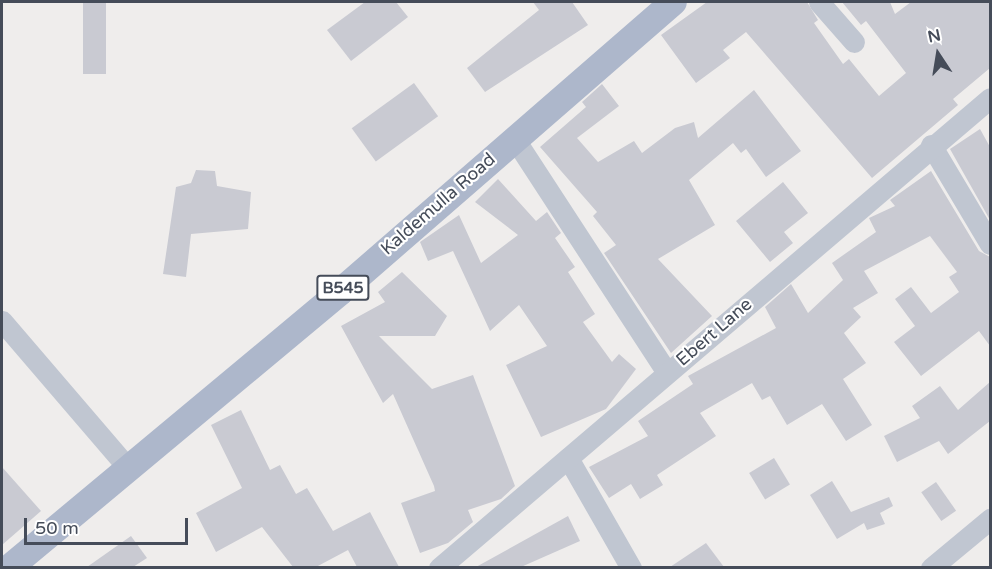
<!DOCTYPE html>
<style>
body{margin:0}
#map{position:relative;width:992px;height:569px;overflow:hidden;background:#efedec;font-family:"Varela Round",sans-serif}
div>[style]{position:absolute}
.building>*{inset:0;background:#c9cad2;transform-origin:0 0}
.minor>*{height:21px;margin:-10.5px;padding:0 10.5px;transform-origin:10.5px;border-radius:10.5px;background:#c0c6d1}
.major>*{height:27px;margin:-13.5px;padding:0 13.5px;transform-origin:13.5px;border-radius:13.5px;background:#adb7cb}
span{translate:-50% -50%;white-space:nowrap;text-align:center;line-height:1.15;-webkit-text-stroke:4.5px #fff;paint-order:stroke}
.shield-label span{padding:2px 4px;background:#fff;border:2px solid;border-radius:4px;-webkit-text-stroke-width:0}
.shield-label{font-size:16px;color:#454c59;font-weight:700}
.street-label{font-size:18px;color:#454c59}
.frame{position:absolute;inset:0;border:3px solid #454c59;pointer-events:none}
.north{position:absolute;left:908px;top:24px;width:60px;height:60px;-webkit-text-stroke:4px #fff;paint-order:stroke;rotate:348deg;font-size:16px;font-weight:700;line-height:24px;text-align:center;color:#454c59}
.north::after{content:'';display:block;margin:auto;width:21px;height:27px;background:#454c59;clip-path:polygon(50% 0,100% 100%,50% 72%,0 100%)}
.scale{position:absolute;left:24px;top:518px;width:164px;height:27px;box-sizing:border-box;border:3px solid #454c59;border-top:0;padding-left:8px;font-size:18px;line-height:21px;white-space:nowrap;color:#454c59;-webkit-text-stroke:4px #fff;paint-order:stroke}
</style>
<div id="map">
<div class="building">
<i style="left:83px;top:2px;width:23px;height:72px"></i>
<i style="clip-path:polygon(365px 2px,396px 2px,408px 17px,351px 61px,327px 30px)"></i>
<i style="clip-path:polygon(533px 2px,572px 2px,588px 25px,485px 92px,467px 68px,539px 10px)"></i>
<i style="clip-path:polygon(707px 2px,807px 2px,818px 20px,814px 23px,843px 64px,849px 59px,879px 96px,906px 73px,866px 21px,861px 25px,842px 2px,890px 2px,895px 14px,911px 2px,990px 2px,990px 68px,953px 99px,958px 105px,872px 178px,746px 32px,723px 50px,730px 58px,696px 83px,661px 35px)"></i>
<i style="left:414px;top:83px;width:41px;height:77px;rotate:54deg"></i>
<i style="clip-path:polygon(602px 84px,619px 106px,577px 138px,598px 162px,634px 141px,642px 153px,675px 128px,694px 122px,698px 138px,754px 90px,801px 151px,766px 177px,746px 149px,741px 153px,733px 143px,689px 180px,715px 225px,658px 259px,712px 316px,671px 353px,604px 253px,616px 245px,593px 216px,597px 212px,540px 147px,586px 107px,582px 102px)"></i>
<i style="clip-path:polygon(980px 129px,990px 147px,990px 220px,950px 149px)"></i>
<i style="clip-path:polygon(196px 170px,215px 171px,217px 186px,251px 192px,248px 229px,191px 234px,186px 277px,163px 274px,176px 187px,191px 183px)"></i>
<i style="clip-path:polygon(931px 171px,979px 251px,990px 257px,990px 346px,979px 331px,921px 376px,894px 342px,915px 326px,895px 299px,911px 287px,931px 313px,959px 292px,949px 277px,957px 272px,930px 236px,864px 271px,878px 293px,853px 308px,861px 317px,844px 333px,866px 363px,843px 379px,872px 425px,846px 441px,822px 404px,787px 425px,770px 396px,762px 400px,752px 383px,700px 413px,716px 436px,657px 475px,663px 485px,640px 499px,631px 484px,609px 498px,589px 467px,648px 436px,638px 421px,693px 384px,688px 376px,776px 328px,765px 307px,791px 284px,808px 313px,843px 280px,832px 263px,876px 232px,869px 218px,895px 206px,890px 200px)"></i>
<i style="clip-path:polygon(498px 179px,536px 221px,547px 212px,561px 233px,555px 238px,575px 267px,568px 272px,595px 314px,583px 322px,612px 362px,619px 354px,636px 369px,606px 409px,541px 437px,506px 365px,547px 346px,519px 305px,490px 331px,453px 251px,428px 261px,420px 242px,459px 215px,481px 263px,518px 235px,475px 202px)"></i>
<i style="clip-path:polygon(783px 182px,808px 213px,784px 232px,793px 243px,770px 262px,736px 221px)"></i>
<i style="clip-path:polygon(402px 272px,447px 316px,435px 336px,379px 336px,432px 389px,473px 375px,515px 486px,501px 499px,468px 510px,473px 522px,448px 543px,420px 553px,401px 503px,435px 491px,434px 486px,393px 394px,383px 403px,341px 326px,385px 302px,378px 292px)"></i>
<i style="clip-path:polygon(990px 382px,990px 421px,948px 454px,939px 441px,897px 462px,884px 436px,920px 418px,912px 406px,940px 386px,958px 410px)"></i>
<i style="clip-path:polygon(241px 410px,270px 470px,280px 465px,296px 494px,307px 488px,333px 531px,370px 512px,399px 567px,357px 567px,348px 550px,316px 567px,293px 567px,262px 527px,216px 552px,196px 513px,242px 488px,211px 425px)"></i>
<i style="left:774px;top:458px;width:31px;height:29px;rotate:59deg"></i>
<i style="clip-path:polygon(2px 467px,41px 511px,2px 545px)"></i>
<i style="clip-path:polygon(832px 481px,851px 512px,889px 497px,893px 506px,880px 513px,885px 524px,867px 530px,864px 523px,837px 539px,810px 495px)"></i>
<i style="left:936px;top:482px;width:35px;height:18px;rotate:55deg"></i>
<i style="clip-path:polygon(568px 516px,580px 541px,521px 567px,476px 567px)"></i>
<i style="clip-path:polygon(131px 536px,147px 558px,133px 567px,87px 567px)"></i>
<i style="clip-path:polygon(706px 543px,724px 567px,670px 567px)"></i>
</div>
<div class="minor">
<i style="left:819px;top:2px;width:53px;rotate:48.8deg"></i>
<i style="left:514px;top:138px;width:280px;rotate:56.9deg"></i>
<i style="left:931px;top:145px;width:115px;rotate:59.2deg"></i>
<i style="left:2px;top:321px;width:192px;rotate:49.4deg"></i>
<i style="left:568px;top:458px;width:127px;rotate:60.2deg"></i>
<i style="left:439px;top:568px;width:724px;rotate:-40.46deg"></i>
<i style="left:931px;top:568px;width:77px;rotate:-39.7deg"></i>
</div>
<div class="major">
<i style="left:8px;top:568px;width:432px;rotate:-39.8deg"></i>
<i style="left:340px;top:291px;width:441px;rotate:-41deg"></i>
</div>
<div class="shield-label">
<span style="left:343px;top:288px">B545</span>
</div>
<div class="street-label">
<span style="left:438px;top:204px;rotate:-41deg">Kaldemulla Road</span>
<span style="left:714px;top:332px;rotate:-41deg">Ebert Lane</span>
</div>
<div class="frame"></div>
<div class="north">N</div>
<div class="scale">50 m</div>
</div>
